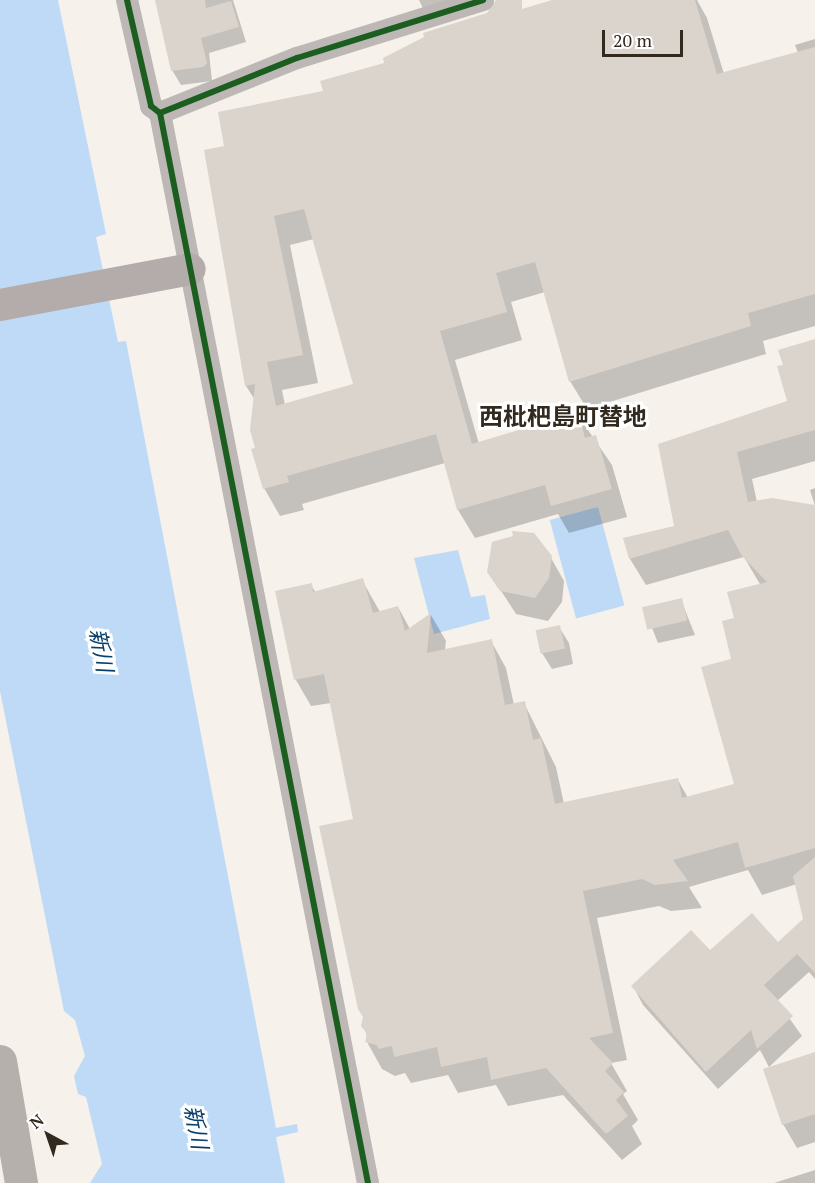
<!DOCTYPE html>
<meta charset="utf-8">
<style>
body{margin:0}
#map{position:relative;width:815px;height:1183px;overflow:hidden;background:#f6f1eb;font-family:"PT Serif","Noto Sans JP",serif}
div>[style]{position:absolute}
.water>*{inset:0;background:#bedaf6;transform-origin:0 0}
.shadow>*{inset:0;background:#0003}
.building>*{inset:0;background:#dbd4cc;transform-origin:0 0}
.street>*{height:22px;margin:-11px;padding:0 11px;transform-origin:11px;border-radius:11px;background:#bdb8b5}
.secondary>*{height:32px;margin:-16px;padding:0 16px;transform-origin:16px;border-radius:16px;background:#b3acaa}
.primary>*{height:33px;margin:-16.5px;padding:0 16.5px;transform-origin:16.5px;border-radius:16.5px;background:#b5b0ac}
.cycleway>*{height:6px;margin:-3px;padding:0 3px;transform-origin:3px;border-radius:3px;background:#1b5e20}
span{translate:-50% -50%;white-space:nowrap;text-align:center;line-height:1.15;-webkit-text-stroke:6px #fff;paint-order:stroke}
.water-label{font-size:22px;color:#083f6b;font-style:italic}
.quarter-label{font-size:24px;color:#332a1f;font-weight:700}
.north{position:absolute;left:18px;top:1105px;width:60px;height:60px;-webkit-text-stroke:4px #fff;paint-order:stroke;rotate:320deg;font-size:16px;font-weight:700;line-height:24px;text-align:center;color:#332a1f}
.north::after{content:'';display:block;margin:auto;width:21px;height:27px;background:#332a1f;clip-path:polygon(50% 0,100% 100%,50% 72%,0 100%)}
.scale{position:absolute;left:602px;top:30px;width:81px;height:27px;box-sizing:border-box;border:3px solid #332a1f;border-top:0;padding-left:8px;font-size:18px;line-height:21px;white-space:nowrap;color:#332a1f;-webkit-text-stroke:4px #fff;paint-order:stroke}
</style>
<div id="map">
<div class="water">
<i style="clip-path:polygon(0 0,58px 0,106px 234px,96px 237px,118px 342px,126px 341px,276px 1128px,297px 1124px,298px 1132px,276px 1137px,285px 1183px,90px 1183px,102px 1164px,86px 1097px,78px 1094px,74px 1076px,85px 1056px,75px 1020px,64px 1011px,0 691px)"></i>
<i style="left:598px;top:507px;width:102px;height:50px;rotate:75deg"></i>
<i style="clip-path:polygon(458px 550px,471px 597px,485px 595px,490px 619px,434px 634px,414px 558px)"></i>
</div>
<div class="shadow">
<i style="clip-path:polygon(156px 0,233px 0,246px 42px,209px 53px,212px 81px,181px 85px,172px 70px)"></i>
<i style="clip-path:polygon(419px 0,449px 0,429px 21px)"></i>
<i style="clip-path:polygon(evenodd,558px 0,697px 0,707px 18px,724px 74px,798px 53px,795px 45px,815px 39px,815px 326px,763px 341px,766px 354px,587px 409px,570px 381px,545px 292px,511px 302px,522px 340px,455px 360px,479px 444px,577px 414px,612px 465px,627px 517px,569px 533px,558px 514px,475px 538px,458px 510px,445px 463px,302px 504px,304px 510px,280px 516px,264px 488px,257px 449px,255px 400px,246px 386px,226px 147px,449px 31px,558px 0,314px 239px,355px 385px,285px 405px,282px 390px,318px 383px,290px 245px,314px 239px)"></i>
<i style="clip-path:polygon(815px 341px,815px 461px,752px 479px,757px 502px,815px 506px,810px 490px,815px 488px,815px 922px,797px 884px,762px 895px,748px 870px,689px 887px,702px 908px,671px 911px,659px 906px,597px 918px,627px 1060px,611px 1063px,627px 1091px,623px 1094px,638px 1120px,632px 1126px,642px 1144px,622px 1160px,563px 1095px,508px 1106px,496px 1085px,458px 1093px,448px 1075px,411px 1083px,405px 1073px,395px 1076px,382px 1069px,367px 1042px,355px 820px,331px 703px,311px 706px,296px 680px,311px 585px,316px 593px,362px 580px,380px 612px,398px 607px,410px 629px,431px 615px,446px 641px,445px 650px,491px 641px,506px 668px,514px 705px,524px 703px,556px 767px,564px 804px,678px 780px,688px 798px,736px 785px,736px 619px,761px 586px,744px 557px,646px 585px,630px 559px,625px 539px,676px 527px,659px 445px,788px 402px,784px 366px)"></i>
<i style="clip-path:polygon(550px 556px,564px 581px,562px 602px,548px 621px,516px 614px,489px 572px)"></i>
<i style="clip-path:polygon(681px 600px,695px 635px,658px 643px,645px 610px)"></i>
<i style="clip-path:polygon(559px 627px,569px 643px,573px 664px,552px 669px,542px 653px,538px 631px)"></i>
<i style="clip-path:polygon(815px 931px,815px 979px,809px 972px,777px 1001px,802px 1036px,769px 1067px,760px 1050px,718px 1089px,643px 1005px,633px 986px,710px 953px,778px 944px)"></i>
<i style="clip-path:polygon(815px 1053px,815px 1142px,797px 1148px,783px 1124px)"></i>
<i style="clip-path:polygon(815px 1170px,815px 1183px,774px 1183px)"></i>
</div>
<div class="building">
<i style="clip-path:polygon(155px 0,205px 0,206px 8px,231px 1px,239px 27px,201px 38px,207px 63px,203px 67px,171px 71px)"></i>
<i style="clip-path:polygon(evenodd,496px 0,522px 0,522px 9px,552px 0,695px 0,717px 74px,815px 47px,815px 294px,748px 313px,751px 326px,569px 382px,535px 262px,496px 273px,507px 312px,440px 331px,472px 444px,578px 412px,585px 438px,596px 435px,612px 489px,551px 506px,545px 485px,457px 510px,436px 434px,287px 476px,289px 482px,263px 489px,251px 449px,255px 448px,250px 430px,255px 384px,245px 386px,204px 150px,224px 146px,218px 112px,323px 91px,320px 81px,384px 63px,383px 58px,424px 37px,423px 33px,487px 13px,496px 0,304px 209px,353px 384px,276px 406px,267px 362px,303px 355px,274px 216px,304px 209px)"></i>
<i style="clip-path:polygon(815px 339px,815px 430px,737px 452px,748px 502px,772px 498px,815px 505px,815px 848px,745px 868px,738px 842px,673px 860px,688px 881px,655px 885px,642px 879px,583px 891px,613px 1033px,589px 1038px,613px 1063px,605px 1071px,624px 1092px,616px 1100px,628px 1116px,606px 1134px,546px 1068px,491px 1080px,487px 1057px,441px 1067px,437px 1047px,394px 1057px,392px 1046px,378px 1049px,377px 1045px,365px 1042px,367px 1034px,361px 1026px,363px 1017px,358px 1009px,319px 826px,353px 819px,324px 674px,294px 680px,275px 591px,312px 583px,313px 592px,363px 578px,373px 613px,398px 606px,405px 631px,431px 613px,427px 653px,492px 639px,505px 705px,525px 701px,533px 740px,541px 738px,555px 804px,678px 778px,682px 798px,734px 784px,701px 667px,731px 659px,722px 621px,734px 618px,727px 592px,767px 582px,742px 556px,728px 530px,629px 559px,623px 538px,674px 526px,658px 444px,787px 401px,777px 366px,783px 365px,778px 350px)"></i>
<i style="clip-path:polygon(512px 531px,534px 533px,552px 556px,549px 578px,535px 598px,500px 591px,487px 572px,492px 542px,513px 536px)"></i>
<i style="left:682px;top:598px;width:23px;height:41px;rotate:77deg"></i>
<i style="left:560px;top:625px;width:24px;height:25px;rotate:78deg"></i>
<i style="clip-path:polygon(815px 857px,815px 973px,797px 954px,764px 985px,793px 1016px,757px 1049px,751px 1030px,706px 1072px,631px 986px,691px 930px,710px 950px,752px 913px,778px 942px,803px 919px,793px 876px)"></i>
<i style="clip-path:polygon(815px 1052px,815px 1114px,782px 1125px,763px 1069px)"></i>
</div>
<div class="street">
<i style="left:127px;top:0;width:109px;rotate:77.2deg"></i>
<i style="left:151px;top:106px;width:11px;rotate:38deg"></i>
<i style="left:160px;top:113px;width:1090px;rotate:79deg"></i>
<i style="left:160px;top:113px;width:148px;rotate:-21.9deg"></i>
<i style="left:297px;top:58px;width:195px;rotate:-17.3deg"></i>
</div>
<div class="secondary">
<i style="left:0;top:305px;width:193px;rotate:-10.7deg"></i>
</div>
<div class="primary">
<i style="left:0;top:1061px;width:124px;rotate:80.2deg"></i>
</div>
<div class="cycleway">
<i style="left:127px;top:0;width:109px;rotate:77.2deg"></i>
<i style="left:151px;top:106px;width:11px;rotate:38deg"></i>
<i style="left:160px;top:113px;width:1090px;rotate:79deg"></i>
<i style="left:160px;top:113px;width:148px;rotate:-21.9deg"></i>
<i style="left:297px;top:58px;width:195px;rotate:-17.3deg"></i>
</div>
<div class="water-label">
<span style="left:102px;top:650px;rotate:79deg">新川</span>
<span style="left:197px;top:1127px;rotate:79deg">新川</span>
</div>
<div class="quarter-label">
<span style="left:563px;top:417px">西枇杷島町替地</span>
</div>
<div class="north">N</div>
<div class="scale">20 m</div>
</div>
